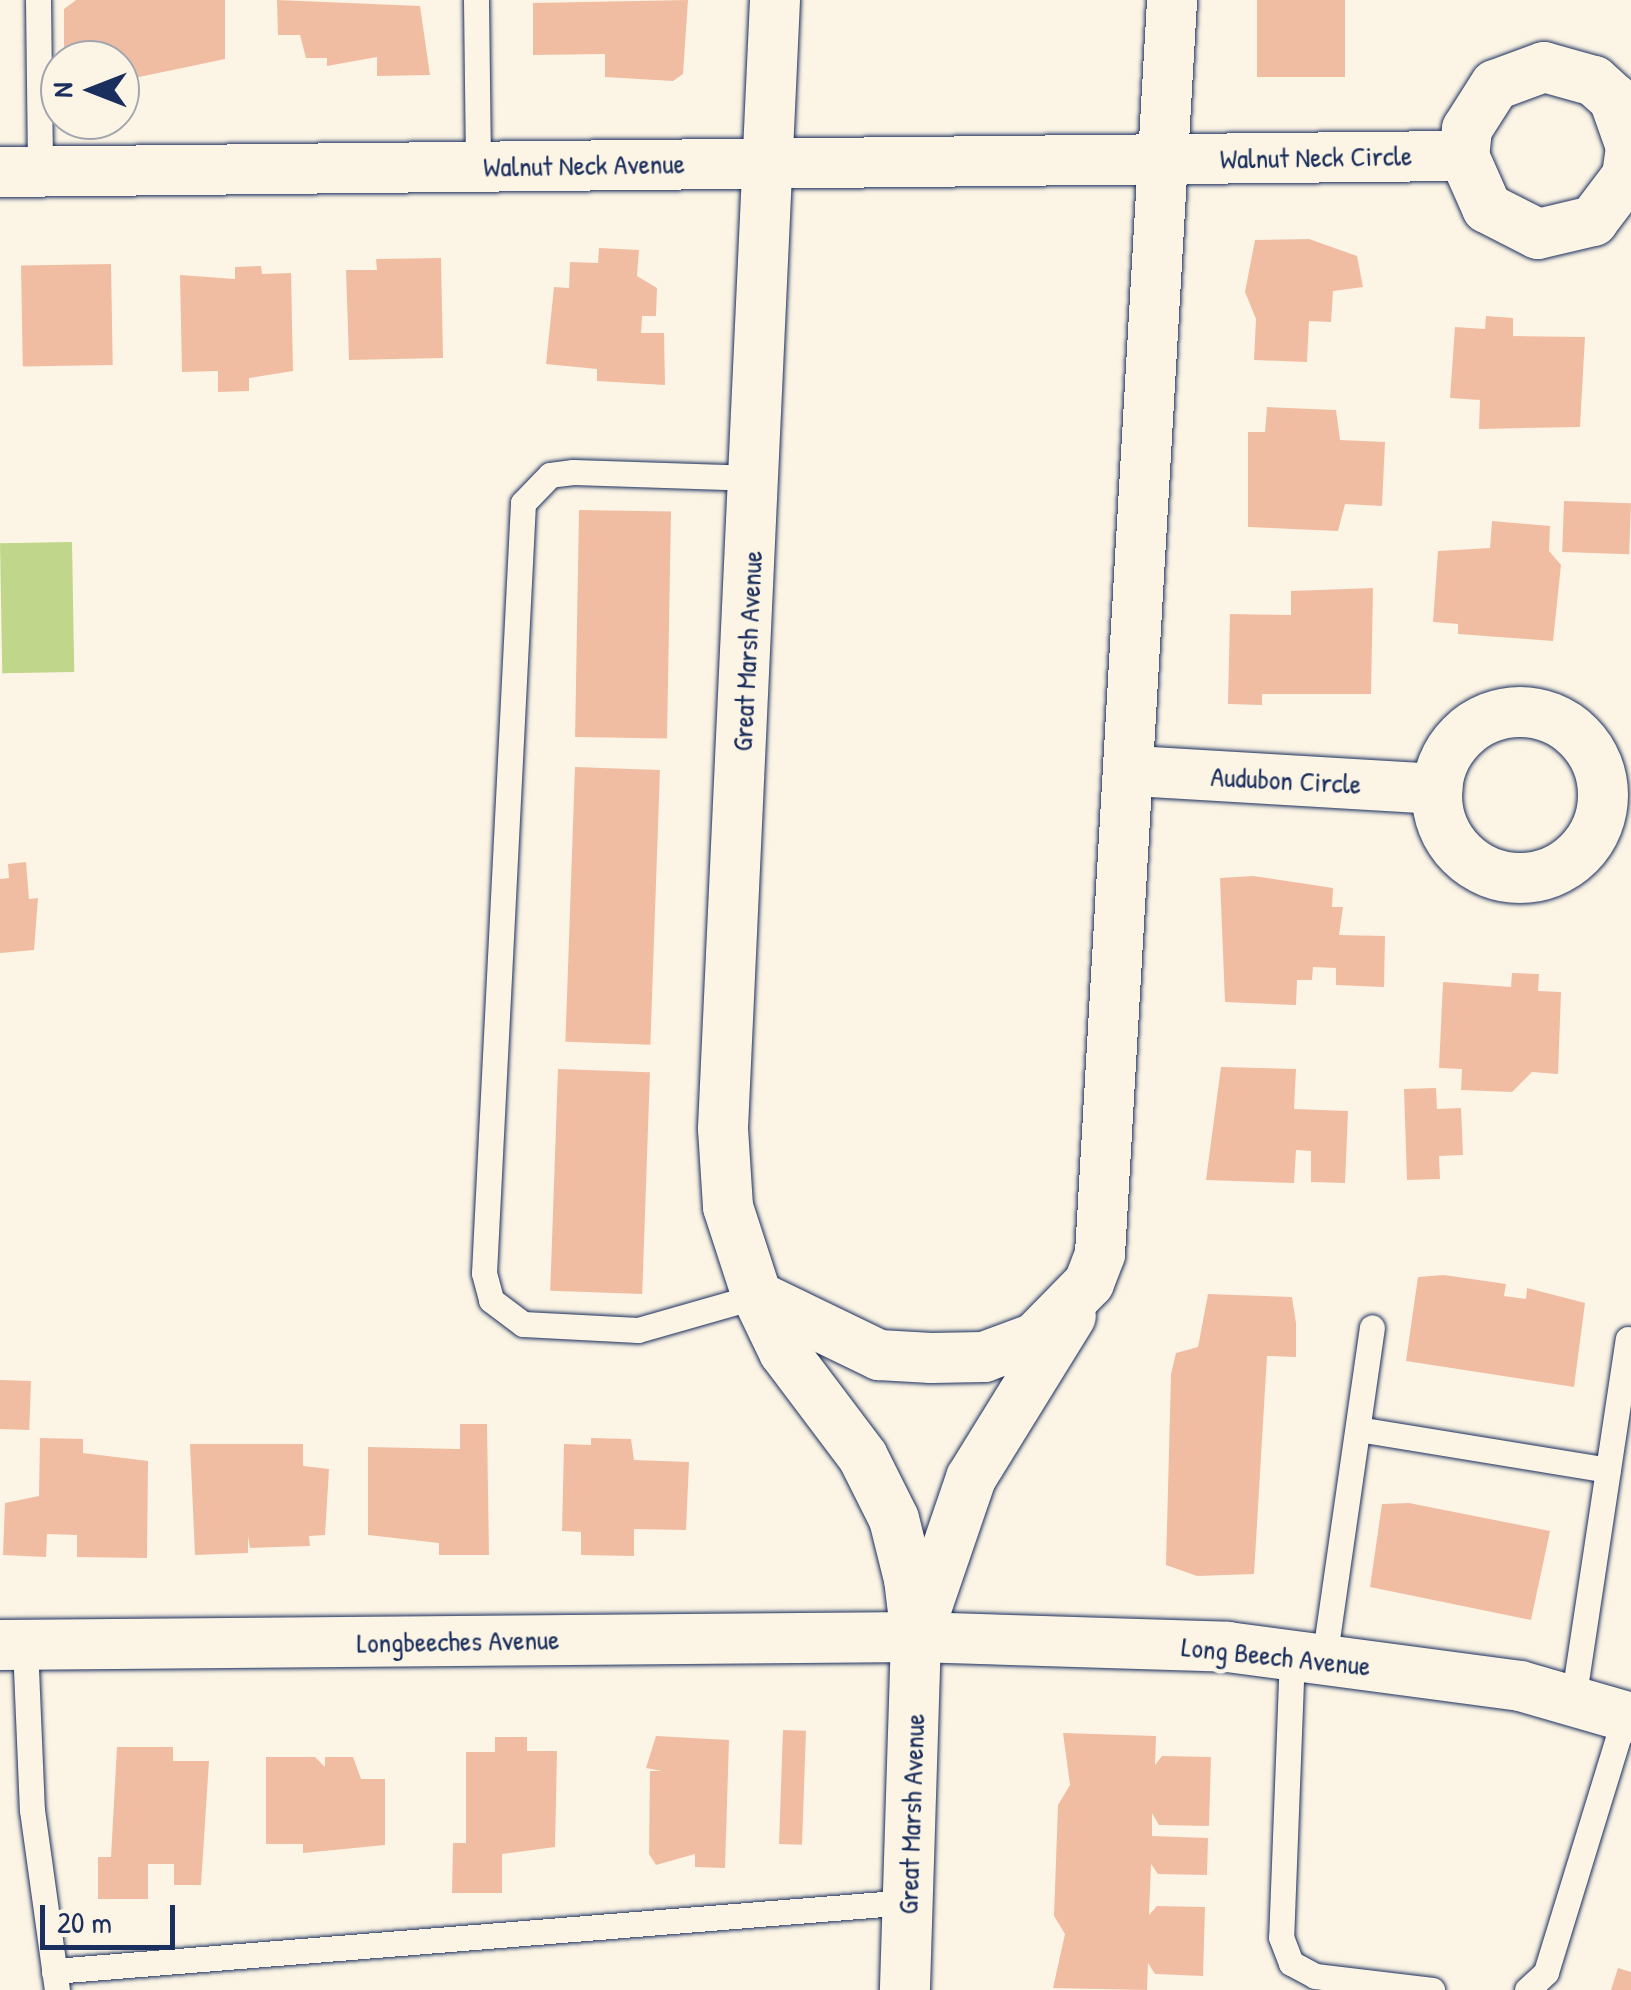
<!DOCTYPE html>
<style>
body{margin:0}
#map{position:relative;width:1631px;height:1990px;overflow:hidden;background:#fcf5e5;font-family:"Patrick Hand",sans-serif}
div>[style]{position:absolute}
.green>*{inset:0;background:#c0d68b;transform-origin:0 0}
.building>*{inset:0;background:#f1bda2;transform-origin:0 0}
.roads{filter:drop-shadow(0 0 2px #1b2f5e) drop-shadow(0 0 2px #1b2f5e)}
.service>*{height:25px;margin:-12.5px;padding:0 12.5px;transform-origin:12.5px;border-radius:12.5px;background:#fcf5e5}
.minor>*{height:50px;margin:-25px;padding:0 25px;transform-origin:25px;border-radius:25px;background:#fcf5e5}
.minor>.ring{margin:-25px;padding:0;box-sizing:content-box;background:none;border:50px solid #fcf5e5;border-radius:50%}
span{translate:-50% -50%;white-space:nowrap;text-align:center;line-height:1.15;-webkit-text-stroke:9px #fcf5e5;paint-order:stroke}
.street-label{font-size:28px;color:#1b2f5e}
.north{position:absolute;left:40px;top:40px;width:100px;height:100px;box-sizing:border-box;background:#fcf5e5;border:2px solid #a2a6af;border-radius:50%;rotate:270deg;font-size:28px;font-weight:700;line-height:40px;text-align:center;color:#1b2f5e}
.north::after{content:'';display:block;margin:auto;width:35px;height:45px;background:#1b2f5e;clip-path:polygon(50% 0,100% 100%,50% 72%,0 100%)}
.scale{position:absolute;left:40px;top:1905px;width:135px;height:45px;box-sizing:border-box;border:5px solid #1b2f5e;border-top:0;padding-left:12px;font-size:30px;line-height:35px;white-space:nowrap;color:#1b2f5e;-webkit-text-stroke:8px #fcf5e5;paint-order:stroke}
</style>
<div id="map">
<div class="green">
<i style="left:72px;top:542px;width:130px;height:72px;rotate:89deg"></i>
</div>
<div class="building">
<i style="clip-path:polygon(76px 0,225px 0,225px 59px,120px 81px,120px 60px,64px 60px,64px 9px)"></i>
<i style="clip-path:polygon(277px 0,420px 6px,430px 75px,377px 76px,377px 57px,327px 66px,327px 58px,306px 58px,300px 35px,278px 35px)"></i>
<i style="clip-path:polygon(688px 0,683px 74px,673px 81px,605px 77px,605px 54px,533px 55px,533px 3px)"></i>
<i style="left:1257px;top:0;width:88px;height:77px"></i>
<i style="clip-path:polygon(1309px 239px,1357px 256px,1363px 287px,1333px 291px,1331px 322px,1309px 321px,1307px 362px,1254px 360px,1256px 319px,1245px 292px,1255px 240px)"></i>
<i style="clip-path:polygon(599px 248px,639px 250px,637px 276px,657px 288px,656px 316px,642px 316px,641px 333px,664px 333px,665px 385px,597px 381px,597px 369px,546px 364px,554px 287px,569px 288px,570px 262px,598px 263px)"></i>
<i style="clip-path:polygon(441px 258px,443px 358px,349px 360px,346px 270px,377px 270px,376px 259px)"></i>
<i style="left:111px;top:264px;width:101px;height:90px;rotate:89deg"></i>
<i style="clip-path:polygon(261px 266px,262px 274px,291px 273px,293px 371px,249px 378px,249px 391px,218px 392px,218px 371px,182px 372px,180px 275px,235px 279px,235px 267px)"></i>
<i style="clip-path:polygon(1486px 316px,1513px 318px,1513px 336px,1585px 337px,1580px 427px,1479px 429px,1480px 400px,1450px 398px,1455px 327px,1485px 329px)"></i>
<i style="clip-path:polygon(1267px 407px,1336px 410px,1340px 440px,1385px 442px,1382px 506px,1345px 504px,1338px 531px,1248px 527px,1248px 432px,1265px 432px)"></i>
<i style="left:1564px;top:501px;width:67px;height:51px;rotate:2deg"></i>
<i style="left:579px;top:510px;width:92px;height:227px;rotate:1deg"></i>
<i style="clip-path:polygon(1492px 521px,1550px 526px,1549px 551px,1561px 565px,1553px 641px,1458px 634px,1458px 624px,1433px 622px,1438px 551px,1490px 548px)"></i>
<i style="clip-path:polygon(1373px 588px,1371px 694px,1262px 694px,1262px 705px,1228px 704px,1230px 614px,1291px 615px,1291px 591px)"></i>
<i style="left:575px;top:767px;width:85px;height:275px;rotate:2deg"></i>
<i style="clip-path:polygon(26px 862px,29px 899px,38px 898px,34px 950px,0 953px,0 879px,9px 878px,8px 864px)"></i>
<i style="clip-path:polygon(1253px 876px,1333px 888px,1332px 907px,1343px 907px,1339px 935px,1385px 936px,1384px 987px,1336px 985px,1336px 968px,1313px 967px,1312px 980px,1297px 980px,1296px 1005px,1225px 1002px,1220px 878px)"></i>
<i style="clip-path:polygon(1512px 973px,1539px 974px,1538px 991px,1561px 992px,1558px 1074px,1532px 1072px,1512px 1092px,1461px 1090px,1462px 1069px,1439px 1068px,1443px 982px,1511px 987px)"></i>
<i style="clip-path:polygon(1221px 1067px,1296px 1069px,1294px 1109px,1348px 1111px,1345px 1183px,1311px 1182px,1311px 1151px,1296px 1150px,1294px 1183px,1206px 1180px)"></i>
<i style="left:558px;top:1069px;width:92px;height:222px;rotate:2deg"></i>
<i style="clip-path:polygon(1436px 1088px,1437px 1109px,1461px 1108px,1463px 1155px,1439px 1156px,1440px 1179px,1407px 1180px,1404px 1089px)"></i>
<i style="clip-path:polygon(1444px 1275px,1506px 1284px,1504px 1296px,1526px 1299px,1527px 1288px,1585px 1303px,1574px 1387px,1406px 1361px,1418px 1277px)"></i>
<i style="clip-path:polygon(1208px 1294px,1292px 1297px,1296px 1323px,1296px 1357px,1267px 1356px,1254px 1574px,1197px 1576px,1166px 1565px,1171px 1374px,1176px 1353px,1198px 1347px)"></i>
<i style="left:0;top:1380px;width:31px;height:49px;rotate:2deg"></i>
<i style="clip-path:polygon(460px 1424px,487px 1424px,489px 1555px,439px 1555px,439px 1543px,368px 1535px,368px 1447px,460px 1449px)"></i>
<i style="clip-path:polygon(40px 1438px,83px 1439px,83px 1453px,148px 1461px,147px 1558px,77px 1557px,77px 1535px,47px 1534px,46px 1557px,3px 1555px,5px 1503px,39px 1496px)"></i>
<i style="clip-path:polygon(591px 1438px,631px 1439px,634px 1460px,689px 1462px,686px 1530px,634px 1529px,634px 1556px,581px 1555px,581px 1532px,562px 1531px,564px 1444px,591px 1445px)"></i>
<i style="clip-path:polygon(190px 1444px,303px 1444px,303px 1466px,329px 1469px,325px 1535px,309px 1536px,310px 1546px,250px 1548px,248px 1536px,248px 1553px,195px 1555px)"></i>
<i style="clip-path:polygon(1409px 1503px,1550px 1531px,1531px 1620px,1370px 1587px,1382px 1504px)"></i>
<i style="left:783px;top:1730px;width:23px;height:114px;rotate:2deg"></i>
<i style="clip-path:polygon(1063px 1733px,1156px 1736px,1155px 1765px,1162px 1756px,1211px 1757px,1209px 1826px,1159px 1825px,1152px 1813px,1152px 1836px,1208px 1838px,1207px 1875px,1158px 1874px,1151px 1864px,1149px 1915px,1157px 1906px,1205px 1907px,1203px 1976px,1155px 1974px,1148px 1963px,1147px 1990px,1053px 1988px,1065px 1934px,1054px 1916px,1058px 1805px,1070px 1785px)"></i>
<i style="clip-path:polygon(656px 1736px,729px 1740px,725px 1868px,695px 1867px,695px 1854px,656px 1865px,649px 1854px,650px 1771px,662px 1771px,646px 1768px)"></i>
<i style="clip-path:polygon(495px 1737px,527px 1737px,527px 1751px,557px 1751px,555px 1847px,502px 1854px,502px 1893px,452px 1893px,453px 1843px,466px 1843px,466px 1752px,495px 1752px)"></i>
<i style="clip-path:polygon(117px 1747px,173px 1747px,173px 1761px,209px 1761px,201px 1885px,174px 1885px,174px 1864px,148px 1864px,148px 1899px,98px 1899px,98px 1857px,111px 1857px)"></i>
<i style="clip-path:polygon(266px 1757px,315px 1757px,325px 1767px,325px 1757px,353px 1757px,361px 1779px,385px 1779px,385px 1845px,303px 1853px,303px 1844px,266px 1844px)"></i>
<i style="clip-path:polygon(1618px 1968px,1631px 1972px,1631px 1990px,1611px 1990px)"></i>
</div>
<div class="roads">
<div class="service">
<i style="left:38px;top:0;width:173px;rotate:89.3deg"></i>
<i style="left:476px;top:0;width:166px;rotate:89.3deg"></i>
<i style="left:756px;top:478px;width:183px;rotate:-178.1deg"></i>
<i style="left:573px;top:472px;width:23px;rotate:173deg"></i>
<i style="left:550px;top:475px;width:39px;rotate:134deg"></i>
<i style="left:523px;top:503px;width:771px;rotate:92.9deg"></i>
<i style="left:484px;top:1273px;width:28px;rotate:75deg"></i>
<i style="left:491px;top:1300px;width:40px;rotate:37deg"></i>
<i style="left:523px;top:1324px;width:115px;rotate:3deg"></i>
<i style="left:638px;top:1330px;width:124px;rotate:-15.9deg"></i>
<i style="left:1358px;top:1429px;width:253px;rotate:9.3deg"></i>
<i style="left:25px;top:1645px;width:165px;rotate:87.6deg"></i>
<i style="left:32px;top:1810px;width:182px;rotate:82.1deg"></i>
<i style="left:1292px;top:1655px;width:282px;rotate:92.2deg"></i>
<i style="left:1281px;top:1937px;width:28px;rotate:69deg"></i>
<i style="left:1291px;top:1963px;width:27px;rotate:28deg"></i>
<i style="left:1315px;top:1976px;width:118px;rotate:6.8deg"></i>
<i style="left:1324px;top:1660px;width:336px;rotate:-81.8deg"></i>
<i style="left:1573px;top:1701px;width:366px;rotate:-81.4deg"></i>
<i style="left:54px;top:1971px;width:857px;rotate:-4.62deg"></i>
<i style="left:1527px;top:1990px;width:26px;rotate:-43deg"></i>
<i style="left:1546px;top:1972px;width:268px;rotate:-72.9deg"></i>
</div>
<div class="minor">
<i style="left:775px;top:0;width:1130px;rotate:92.64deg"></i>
<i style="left:723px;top:1129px;width:78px;rotate:86.3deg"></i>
<i style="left:728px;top:1207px;width:94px;rotate:72deg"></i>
<i style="left:757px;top:1296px;width:136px;rotate:25.8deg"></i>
<i style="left:879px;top:1355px;width:52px;rotate:3.3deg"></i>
<i style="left:931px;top:1358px;width:53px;rotate:-1.1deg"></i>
<i style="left:984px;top:1357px;width:54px;rotate:-20.4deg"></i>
<i style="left:1035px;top:1338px;width:77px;rotate:-45.5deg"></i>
<i style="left:1089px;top:1283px;width:31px;rotate:-69deg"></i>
<i style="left:1100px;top:1254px;width:1256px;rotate:-86.71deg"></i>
<i style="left:1631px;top:147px;width:51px;rotate:-109.5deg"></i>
<i style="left:1614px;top:99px;width:27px;rotate:-138deg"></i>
<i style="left:1594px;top:81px;width:52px;rotate:-164.4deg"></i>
<i style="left:1544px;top:67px;width:52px;rotate:159.8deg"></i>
<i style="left:1495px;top:85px;width:52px;rotate:122.5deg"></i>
<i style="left:1467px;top:129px;width:27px;rotate:96deg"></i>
<i style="left:1464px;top:156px;width:57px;rotate:66.1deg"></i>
<i style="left:1487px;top:208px;width:57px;rotate:27deg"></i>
<i style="left:1538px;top:234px;width:57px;rotate:-13.3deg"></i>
<i style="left:1593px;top:221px;width:56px;rotate:-52.9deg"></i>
<i style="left:1627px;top:176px;width:28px;rotate:-82deg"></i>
<i style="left:0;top:172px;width:1464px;rotate:-0.63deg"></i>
<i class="ring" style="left:1437px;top:712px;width:116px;height:116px"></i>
<i style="left:1134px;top:771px;width:304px;rotate:3.4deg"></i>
<i style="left:757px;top:1296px;width:62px;rotate:64.3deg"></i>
<i style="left:784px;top:1352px;width:131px;rotate:53deg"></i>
<i style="left:863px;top:1457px;width:69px;rotate:63.4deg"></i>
<i style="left:894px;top:1519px;width:62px;rotate:76deg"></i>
<i style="left:909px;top:1579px;width:58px;rotate:83.1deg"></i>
<i style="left:916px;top:1637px;width:353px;rotate:91.8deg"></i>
<i style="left:918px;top:1633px;width:164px;rotate:-71.1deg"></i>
<i style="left:971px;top:1478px;width:190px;rotate:-58.3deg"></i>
<i style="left:0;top:1645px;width:916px;rotate:-0.5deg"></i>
<i style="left:916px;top:1637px;width:312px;rotate:1.8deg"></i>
<i style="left:1228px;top:1647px;width:295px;rotate:7.6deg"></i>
<i style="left:1520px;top:1686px;width:116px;rotate:16.1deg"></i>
</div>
</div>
<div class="street-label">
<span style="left:1316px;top:157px;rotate:-1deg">Walnut Neck Circle</span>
<span style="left:584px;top:165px;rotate:-1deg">Walnut Neck Avenue</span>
<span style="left:747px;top:651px;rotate:-87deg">Great Marsh Avenue</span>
<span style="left:1286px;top:780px;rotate:3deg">Audubon Circle</span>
<span style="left:458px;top:1641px;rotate:-1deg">Longbeeches Avenue</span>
<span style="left:1276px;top:1656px;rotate:6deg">Long Beech Avenue</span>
<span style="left:911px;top:1814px;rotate:-88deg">Great Marsh Avenue</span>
</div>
<div class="north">N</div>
<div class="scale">20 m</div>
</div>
